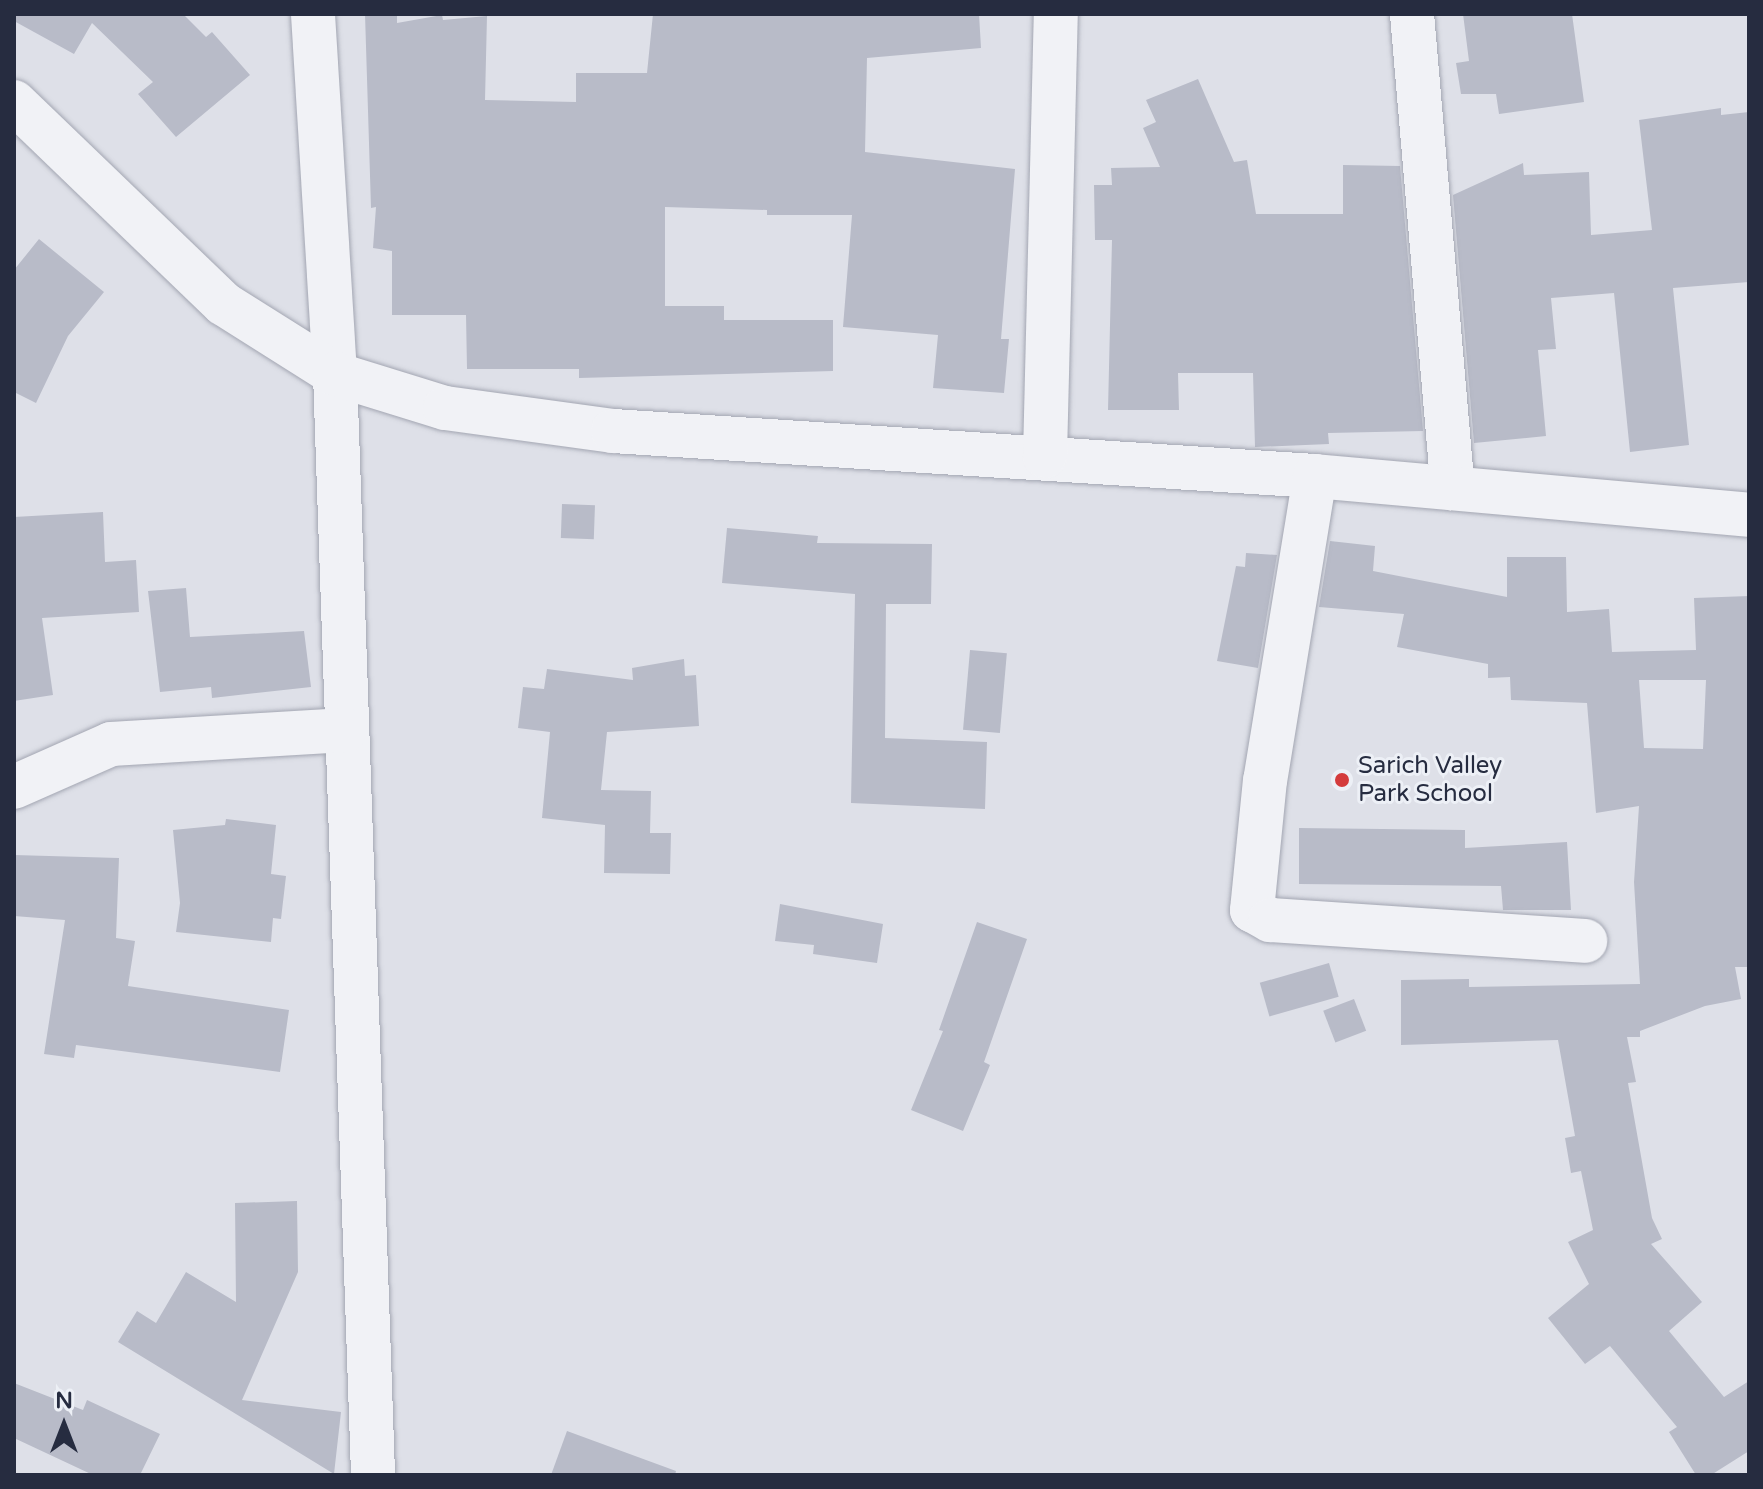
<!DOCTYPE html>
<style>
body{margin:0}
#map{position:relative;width:1763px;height:1489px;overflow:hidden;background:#dee0e8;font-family:"Varela Round",sans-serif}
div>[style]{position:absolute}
.building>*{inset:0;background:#b8bbc8;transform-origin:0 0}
.roads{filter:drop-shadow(0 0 2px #a3a6b2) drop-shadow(0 0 2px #a3a6b2)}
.minor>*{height:44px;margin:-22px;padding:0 22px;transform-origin:22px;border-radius:22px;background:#f1f2f6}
.dots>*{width:22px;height:22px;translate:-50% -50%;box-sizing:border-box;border:4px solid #edf0f6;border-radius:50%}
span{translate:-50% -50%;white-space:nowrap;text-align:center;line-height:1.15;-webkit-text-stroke:6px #edf0f6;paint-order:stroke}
.poi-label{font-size:24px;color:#262c40}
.left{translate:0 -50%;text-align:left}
.frame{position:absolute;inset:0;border:16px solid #262c40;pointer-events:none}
.north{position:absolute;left:24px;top:1385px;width:80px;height:80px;-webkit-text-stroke:6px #edf0f6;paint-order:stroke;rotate:0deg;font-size:22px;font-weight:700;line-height:32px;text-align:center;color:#262c40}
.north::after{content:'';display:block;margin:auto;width:28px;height:36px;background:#262c40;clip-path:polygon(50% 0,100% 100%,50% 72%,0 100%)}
</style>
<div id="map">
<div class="building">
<i style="clip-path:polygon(14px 14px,183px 14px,206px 37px,212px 32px,250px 75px,176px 137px,138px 94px,153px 82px,92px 23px,74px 54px,14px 21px)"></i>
<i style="clip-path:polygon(365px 14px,397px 14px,397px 23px,442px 15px,443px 20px,487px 16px,485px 100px,576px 102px,576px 73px,647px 73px,653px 14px,979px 14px,981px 48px,867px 58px,865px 152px,1015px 169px,1001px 339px,1009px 339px,1004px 393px,933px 388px,938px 335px,843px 327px,852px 215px,767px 215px,767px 210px,665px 207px,665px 306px,724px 306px,724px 320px,833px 320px,833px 371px,579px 378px,579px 369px,467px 369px,466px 315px,392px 315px,392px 251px,373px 248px,376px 207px,371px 208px)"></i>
<i style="clip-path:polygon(1463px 14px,1572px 14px,1584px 102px,1499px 114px,1496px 94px,1461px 94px,1456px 63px,1469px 61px)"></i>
<i style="clip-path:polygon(1198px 79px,1234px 162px,1247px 160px,1256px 214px,1343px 214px,1343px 165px,1400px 166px,1423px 431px,1328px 433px,1329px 444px,1255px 447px,1253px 373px,1178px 373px,1179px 410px,1108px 410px,1112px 240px,1095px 240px,1094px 185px,1112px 185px,1111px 168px,1160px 167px,1143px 128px,1156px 122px,1146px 100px)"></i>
<i style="clip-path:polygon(1721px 108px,1721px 115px,1749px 112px,1749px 282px,1673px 288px,1689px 445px,1630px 452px,1614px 293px,1551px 298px,1556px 349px,1538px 350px,1546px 436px,1474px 443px,1453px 195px,1523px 163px,1524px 175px,1589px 172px,1591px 235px,1652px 230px,1639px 120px)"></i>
<i style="clip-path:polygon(39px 239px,104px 292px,68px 336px,36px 403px,14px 392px,14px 270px)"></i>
<i style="left:562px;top:504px;width:33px;height:34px;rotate:2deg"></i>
<i style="clip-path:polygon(103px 512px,105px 562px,136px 560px,139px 612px,42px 618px,53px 695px,14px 701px,14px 517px)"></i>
<i style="clip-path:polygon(727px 528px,818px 536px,817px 543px,932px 544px,931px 604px,886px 604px,885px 738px,987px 742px,985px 809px,851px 803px,855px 594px,722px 583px)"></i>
<i style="clip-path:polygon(evenodd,1330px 541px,1375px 546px,1373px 571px,1507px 597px,1507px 557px,1566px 557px,1567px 612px,1609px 609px,1612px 652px,1696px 650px,1694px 598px,1749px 596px,1749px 967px,1735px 967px,1741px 999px,1705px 1006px,1640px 1031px,1640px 1037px,1627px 1037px,1636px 1082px,1628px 1083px,1652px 1218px,1662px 1239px,1651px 1244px,1702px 1302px,1669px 1331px,1724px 1397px,1749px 1381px,1749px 1451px,1711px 1475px,1696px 1475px,1669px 1432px,1677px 1427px,1610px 1346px,1585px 1364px,1548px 1318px,1589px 1284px,1568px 1242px,1593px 1230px,1581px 1171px,1571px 1173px,1565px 1138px,1575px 1136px,1558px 1040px,1401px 1045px,1401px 980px,1469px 979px,1469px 987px,1640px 984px,1634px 882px,1639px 806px,1596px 813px,1587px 703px,1511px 700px,1510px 677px,1488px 678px,1488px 664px,1397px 647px,1404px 614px,1319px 607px,1330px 541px,1639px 680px,1706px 680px,1703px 749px,1644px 748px,1639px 680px)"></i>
<i style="clip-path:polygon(1246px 553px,1277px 555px,1258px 668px,1217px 661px,1236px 566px,1245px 567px)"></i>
<i style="clip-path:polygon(186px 588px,190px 637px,304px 631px,311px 687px,212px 698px,211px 687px,160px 692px,148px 591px)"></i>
<i style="left:970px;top:650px;width:37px;height:80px;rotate:5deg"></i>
<i style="clip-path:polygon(684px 659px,685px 676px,696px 675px,699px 726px,607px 732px,601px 790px,651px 791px,650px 833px,671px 833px,670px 874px,604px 873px,605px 825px,542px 818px,550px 732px,518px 728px,523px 687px,544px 689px,547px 669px,633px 680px,632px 668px)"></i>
<i style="clip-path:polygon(226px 819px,276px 825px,271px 874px,286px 876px,281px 919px,273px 918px,271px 942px,176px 932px,180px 903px,173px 830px,225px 825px)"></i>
<i style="clip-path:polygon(1299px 828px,1465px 830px,1465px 848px,1567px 842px,1571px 910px,1503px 910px,1501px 886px,1299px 884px)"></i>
<i style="clip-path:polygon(14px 855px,119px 858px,116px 938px,135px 941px,128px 986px,289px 1010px,280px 1072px,76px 1045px,74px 1058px,44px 1054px,65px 920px,14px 916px)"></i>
<i style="clip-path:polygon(780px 904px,883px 924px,877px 963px,813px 954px,814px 945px,775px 941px)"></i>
<i style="clip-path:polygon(977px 922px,1027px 939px,984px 1062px,990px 1065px,963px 1131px,911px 1110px,943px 1031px,939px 1030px)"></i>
<i style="left:1329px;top:963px;width:35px;height:72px;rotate:74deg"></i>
<i style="left:1354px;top:999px;width:34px;height:33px;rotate:69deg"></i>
<i style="clip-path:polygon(297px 1201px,298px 1272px,242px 1400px,341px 1412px,334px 1474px,118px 1342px,137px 1311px,156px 1323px,186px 1272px,236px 1302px,235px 1203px)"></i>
<i style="clip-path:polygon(14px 1383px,83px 1410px,87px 1400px,160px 1434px,140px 1475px,93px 1475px,14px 1438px)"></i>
<i style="clip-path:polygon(567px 1431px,676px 1471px,675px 1475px,551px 1475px)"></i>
</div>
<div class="roads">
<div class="minor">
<i style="left:313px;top:14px;width:361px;rotate:86.5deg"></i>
<i style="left:335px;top:374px;width:1102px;rotate:88.02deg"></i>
<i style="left:1412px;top:14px;width:476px;rotate:85.1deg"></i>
<i style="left:14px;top:102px;width:291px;rotate:43.9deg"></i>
<i style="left:224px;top:304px;width:131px;rotate:32.2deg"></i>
<i style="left:335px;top:374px;width:115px;rotate:17.2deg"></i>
<i style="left:445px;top:408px;width:170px;rotate:7.8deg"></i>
<i style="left:613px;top:431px;width:703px;rotate:3.67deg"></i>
<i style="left:1315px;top:476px;width:436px;rotate:5.1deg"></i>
<i style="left:1045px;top:456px;width:442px;rotate:-88.6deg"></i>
<i style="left:1315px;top:476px;width:308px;rotate:99.3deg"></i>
<i style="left:1265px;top:780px;width:131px;rotate:95.7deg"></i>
<i style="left:1252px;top:910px;width:21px;rotate:29deg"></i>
<i style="left:1270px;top:920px;width:316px;rotate:3.8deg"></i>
<i style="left:14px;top:787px;width:106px;rotate:-23.9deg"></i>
<i style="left:111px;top:744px;width:235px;rotate:-3.4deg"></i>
</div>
</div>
<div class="dots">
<i style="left:1342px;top:780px;background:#d43b3c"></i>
</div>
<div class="poi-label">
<span class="left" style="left:1358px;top:780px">Sarich Valley<br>Park School</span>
</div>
<div class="frame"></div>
<div class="north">N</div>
</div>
